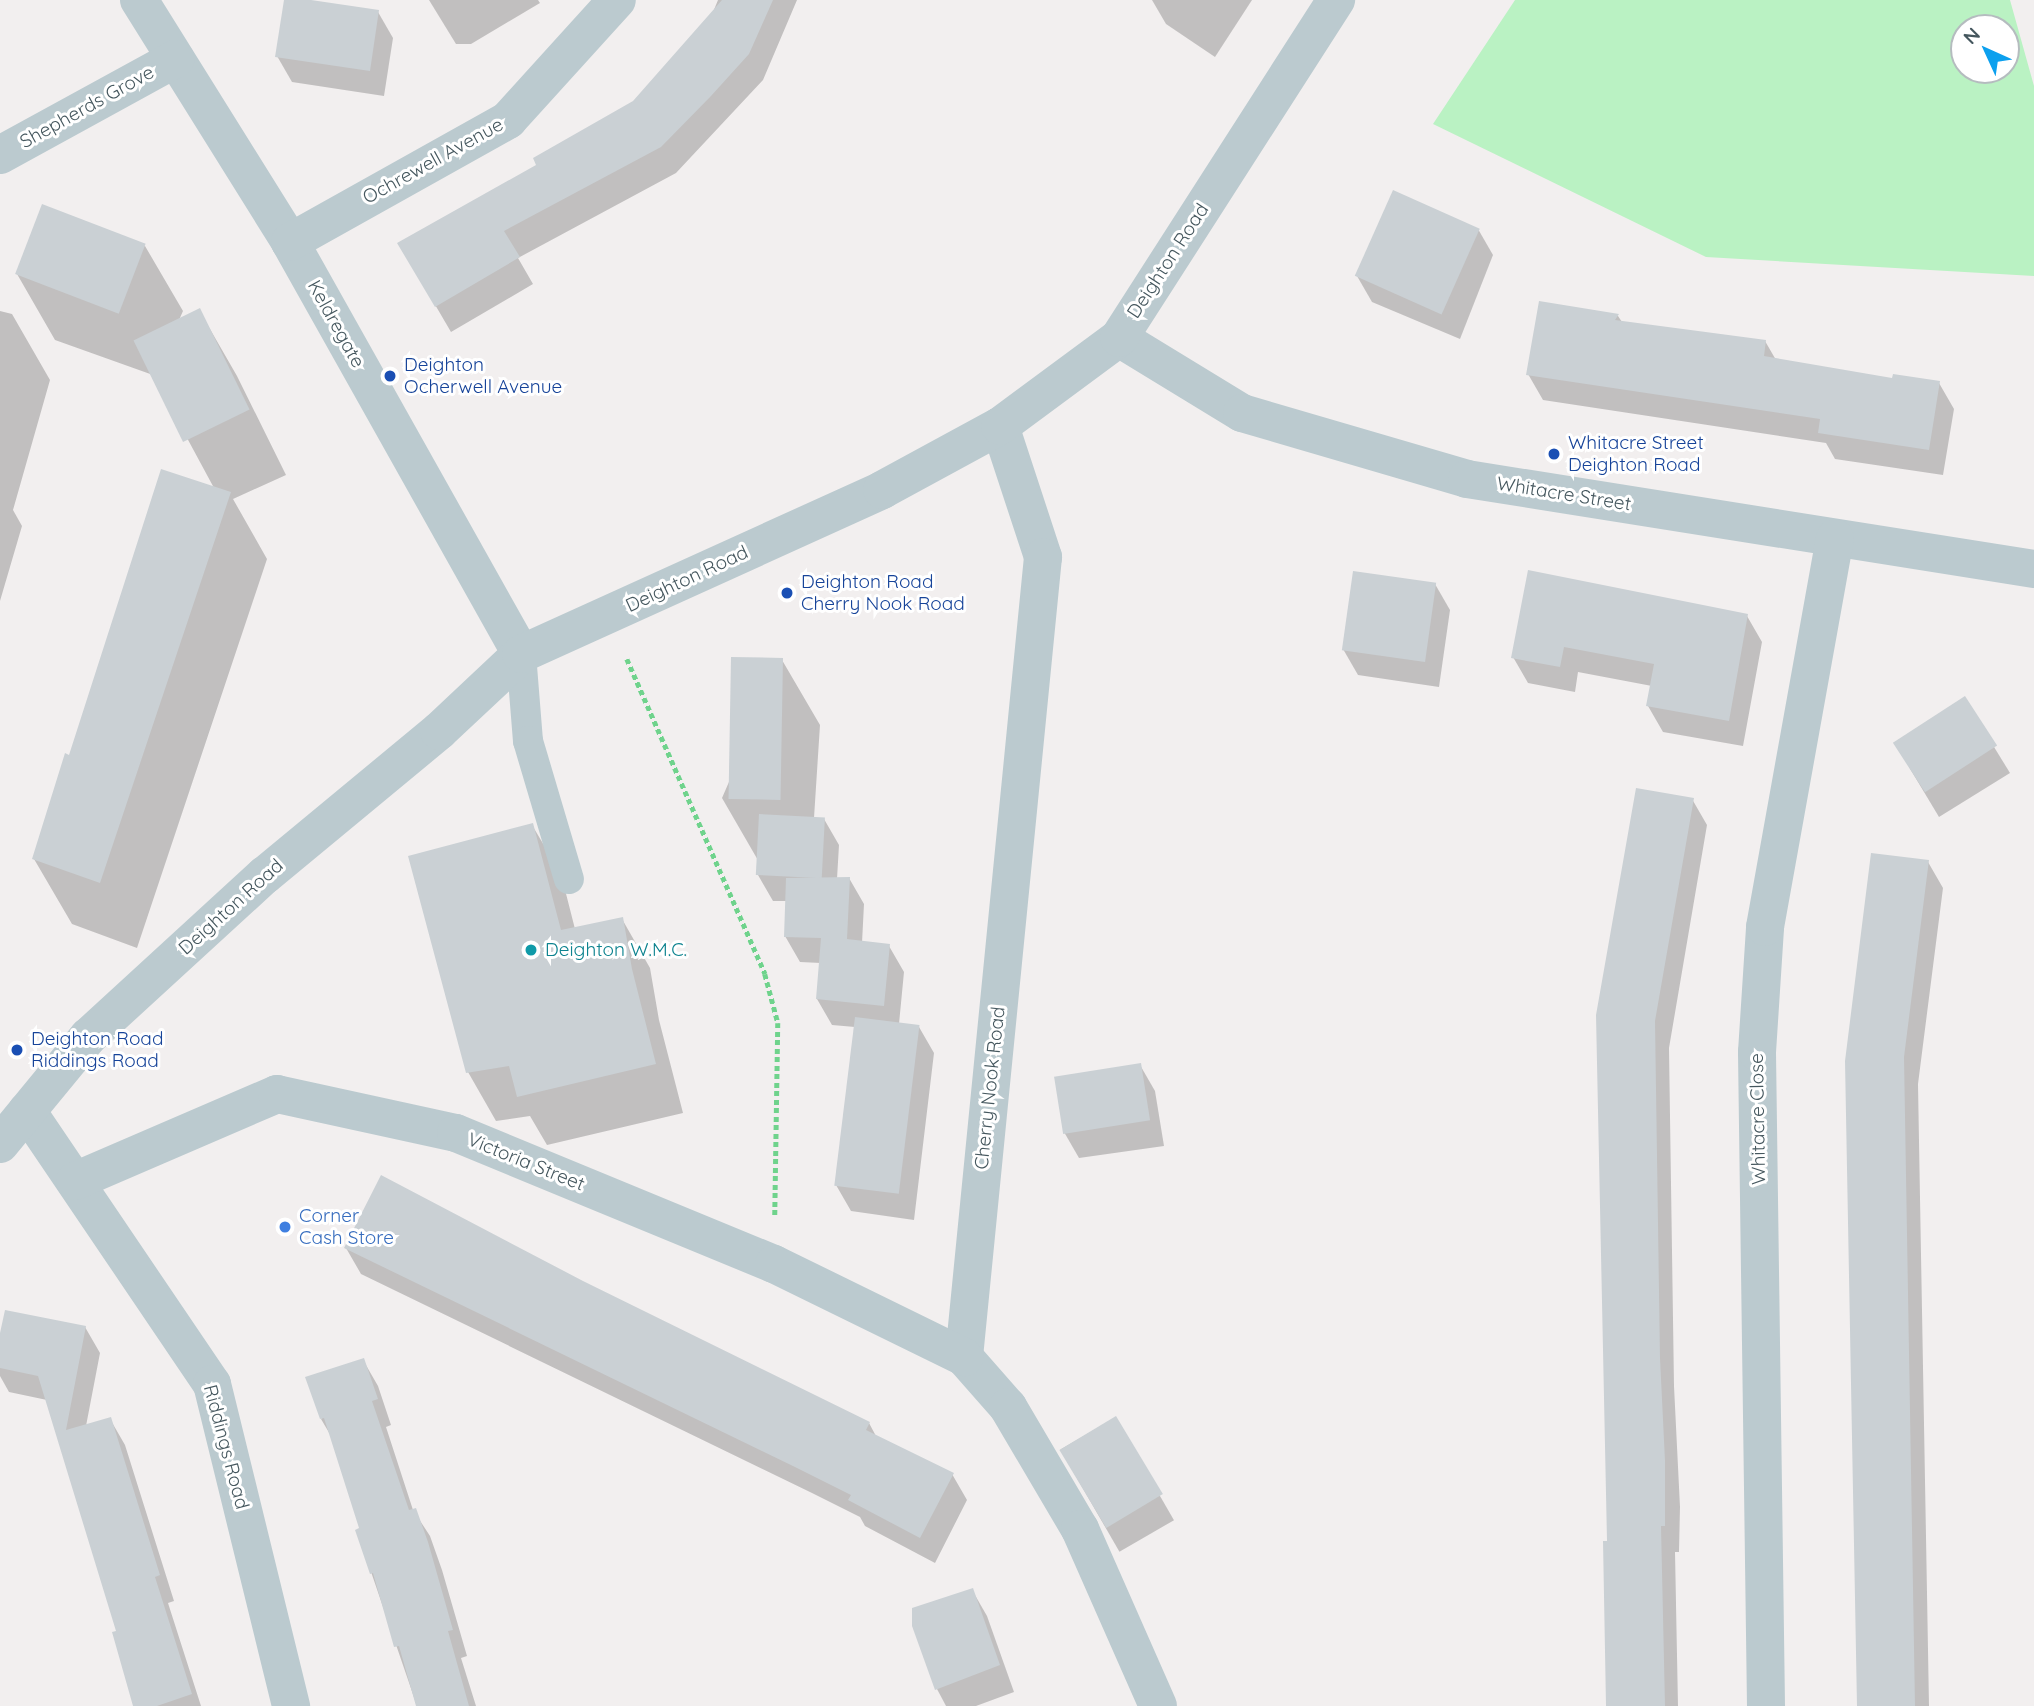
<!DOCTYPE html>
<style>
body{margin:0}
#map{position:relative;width:2034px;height:1706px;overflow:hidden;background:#f2efef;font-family:Quicksand,sans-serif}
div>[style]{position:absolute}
.green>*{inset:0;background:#baf2c3}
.shadow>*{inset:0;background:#0003;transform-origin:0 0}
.building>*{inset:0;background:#cad0d4;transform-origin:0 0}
.path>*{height:4.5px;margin-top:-2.25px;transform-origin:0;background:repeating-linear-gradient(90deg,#6fd38c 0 5px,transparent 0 8.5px)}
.service>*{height:30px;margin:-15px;padding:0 15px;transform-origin:15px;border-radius:15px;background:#bbcacf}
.minor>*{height:38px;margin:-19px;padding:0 19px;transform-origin:19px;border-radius:19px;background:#bbcacf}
.dots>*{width:19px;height:19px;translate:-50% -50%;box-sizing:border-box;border:4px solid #fff;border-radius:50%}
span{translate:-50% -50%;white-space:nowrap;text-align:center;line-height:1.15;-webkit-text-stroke:6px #fff;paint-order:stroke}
.street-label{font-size:19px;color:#45575e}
.transit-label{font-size:19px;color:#164399}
.left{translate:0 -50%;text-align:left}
.culture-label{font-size:19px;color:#0d838f}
.shop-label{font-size:19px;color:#366cbe}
.north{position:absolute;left:1950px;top:14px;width:70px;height:70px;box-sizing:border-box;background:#fff;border:2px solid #b5bcbf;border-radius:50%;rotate:315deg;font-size:19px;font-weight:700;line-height:28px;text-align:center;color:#45575e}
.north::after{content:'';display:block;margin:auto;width:24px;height:32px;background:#0ca0ee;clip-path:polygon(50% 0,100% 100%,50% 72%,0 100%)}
</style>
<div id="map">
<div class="green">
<i style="clip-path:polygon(evenodd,1515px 0,2010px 0,2034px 86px,2034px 276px,1706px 257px,1433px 124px,1515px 0,1964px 28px,2006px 28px,2006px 70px,1964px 70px,1964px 28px)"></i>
</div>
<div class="shadow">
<i style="clip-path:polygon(285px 0,378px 12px,393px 38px,384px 96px,292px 82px,277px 56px)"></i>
<i style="clip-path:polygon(429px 0,538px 0,540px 3px,471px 44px,456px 44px)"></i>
<i style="clip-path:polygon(718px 0,797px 0,763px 80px,676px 173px,518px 258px,533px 284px,451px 332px,399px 243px,538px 165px,634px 103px,711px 17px)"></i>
<i style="clip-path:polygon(1152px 0,1252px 0,1215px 57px,1166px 24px)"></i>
<i style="clip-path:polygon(1478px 229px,1493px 255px,1460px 339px,1372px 302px,1357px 276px)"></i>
<i style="clip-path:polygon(145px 246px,183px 311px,179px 320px,199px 310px,237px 376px,286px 475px,233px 499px,267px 559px,137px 948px,72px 924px,34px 859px,70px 757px,214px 488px,153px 375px,55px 340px,17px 274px)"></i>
<i style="clip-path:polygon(1541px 303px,1618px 316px,1622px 322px,1765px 341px,1776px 360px,1893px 380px,1939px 383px,1954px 409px,1943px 475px,1835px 459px,1826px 443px,1543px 400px,1528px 374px)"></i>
<i style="clip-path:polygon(0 311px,12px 314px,50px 380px,13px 510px,22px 526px,0 601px)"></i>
<i style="clip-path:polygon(1529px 572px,1747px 616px,1762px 642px,1743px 746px,1663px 732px,1648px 706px,1652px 686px,1578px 672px,1575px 692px,1528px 683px,1513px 657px)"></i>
<i style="clip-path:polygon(1435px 584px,1450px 610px,1439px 687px,1358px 675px,1343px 649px)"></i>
<i style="clip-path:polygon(782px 660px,820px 725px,814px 818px,824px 819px,839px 845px,837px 879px,849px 878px,864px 904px,862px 943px,889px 946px,904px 972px,899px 1024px,919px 1027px,934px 1053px,914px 1220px,851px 1211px,836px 1185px,855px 1027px,832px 1025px,817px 999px,821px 963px,800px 962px,785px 936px,787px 901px,773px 901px,758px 875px,759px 862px,722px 798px)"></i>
<i style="clip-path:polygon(1964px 698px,2010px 773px,1939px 817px,1909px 767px)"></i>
<i style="clip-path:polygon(1692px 799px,1707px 825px,1669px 1048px,1674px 1386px,1680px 1507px,1679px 1552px,1675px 1552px,1678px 1706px,1608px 1706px,1609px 1543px,1597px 1016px)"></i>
<i style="clip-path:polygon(532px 825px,561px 874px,575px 929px,622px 919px,650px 968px,659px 1020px,683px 1113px,547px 1145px,530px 1116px,496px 1121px,468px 1072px)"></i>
<i style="clip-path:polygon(1928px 862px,1943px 888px,1918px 1084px,1929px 1706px,1858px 1706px,1847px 1061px)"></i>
<i style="clip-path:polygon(1140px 1065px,1155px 1091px,1164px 1146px,1079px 1158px,1064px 1132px)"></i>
<i style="clip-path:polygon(346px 1248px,582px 1283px,869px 1423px,877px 1438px,952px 1474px,967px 1500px,935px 1563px,865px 1526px,860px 1517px,812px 1493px,361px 1274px)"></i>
<i style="clip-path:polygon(85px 1327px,100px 1353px,86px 1426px,110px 1419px,125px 1445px,174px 1601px,168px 1603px,201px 1706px,135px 1706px,118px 1632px,47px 1400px,9px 1392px,0 1376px,0 1341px)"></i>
<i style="clip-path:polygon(363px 1360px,378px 1386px,391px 1425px,386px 1427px,413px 1510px,430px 1536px,442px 1570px,467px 1656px,461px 1658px,476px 1706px,417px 1706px,357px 1531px,362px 1528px,331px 1436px,321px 1419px)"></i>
<i style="left:1115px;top:1418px;width:118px;height:63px;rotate:60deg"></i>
<i style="clip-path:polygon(972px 1590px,987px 1616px,1014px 1692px,976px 1706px,946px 1706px,937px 1689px,914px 1625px)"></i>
</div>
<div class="building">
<i style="clip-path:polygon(284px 0,311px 0,379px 10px,370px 71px,275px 57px)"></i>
<i style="clip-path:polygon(722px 0,773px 0,749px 54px,711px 96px,661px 147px,504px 231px,520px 257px,435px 307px,397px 243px,536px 165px,533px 158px,633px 101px)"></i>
<i style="left:1393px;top:190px;width:95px;height:94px;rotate:24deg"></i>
<i style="left:42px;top:204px;width:111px;height:75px;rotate:21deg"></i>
<i style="clip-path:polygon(1539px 301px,1619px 314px,1615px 320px,1766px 340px,1764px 356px,1892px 378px,1893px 374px,1940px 381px,1929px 450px,1818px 433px,1820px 419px,1526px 375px)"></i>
<i style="left:200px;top:308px;width:113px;height:74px;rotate:64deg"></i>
<i style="clip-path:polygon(161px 469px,231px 492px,100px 883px,32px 859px,65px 753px,69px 755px)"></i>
<i style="clip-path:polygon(1528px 570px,1748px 614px,1729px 721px,1646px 706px,1654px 664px,1564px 647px,1560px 667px,1511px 658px)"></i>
<i style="left:1353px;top:571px;width:84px;height:80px;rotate:8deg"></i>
<i style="left:731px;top:657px;width:52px;height:142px;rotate:1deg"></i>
<i style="left:1965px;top:696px;width:59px;height:86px;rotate:57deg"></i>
<i style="clip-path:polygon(1636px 788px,1694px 798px,1655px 1021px,1660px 1358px,1665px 1461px,1665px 1526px,1661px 1526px,1665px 1706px,1606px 1706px,1603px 1541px,1607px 1541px,1596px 1015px)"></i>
<i style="left:759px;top:814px;width:66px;height:61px;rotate:3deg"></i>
<i style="clip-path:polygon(533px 823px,561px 930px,623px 917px,632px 969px,656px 1064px,517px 1097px,509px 1066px,466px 1073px,408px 856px)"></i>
<i style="clip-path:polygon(1871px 853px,1929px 860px,1904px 1057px,1915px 1706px,1857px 1706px,1845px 1061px)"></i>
<i style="clip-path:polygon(850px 877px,847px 939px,890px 944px,884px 1006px,816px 999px,821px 938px,784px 937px,786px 878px)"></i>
<i style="left:855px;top:1017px;width:65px;height:170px;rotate:7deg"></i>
<i style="left:1141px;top:1063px;width:58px;height:88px;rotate:81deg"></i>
<i style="clip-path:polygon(381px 1175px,583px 1281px,870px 1422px,866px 1430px,954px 1473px,920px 1538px,848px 1500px,851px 1495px,795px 1467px,344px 1248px)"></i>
<i style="clip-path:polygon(5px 1310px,86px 1326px,66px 1430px,111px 1417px,160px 1575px,155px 1577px,192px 1694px,157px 1706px,133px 1706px,112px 1632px,116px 1631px,38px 1376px,0 1368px,0 1333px)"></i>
<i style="clip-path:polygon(364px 1358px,378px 1399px,372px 1401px,391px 1457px,409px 1510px,416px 1508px,428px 1542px,453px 1630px,448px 1631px,469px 1706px,416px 1706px,399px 1646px,394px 1647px,373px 1573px,370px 1574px,355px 1530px,359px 1528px,324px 1418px,320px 1419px,305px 1377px)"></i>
<i style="left:1116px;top:1416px;width:91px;height:66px;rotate:59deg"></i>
<i style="clip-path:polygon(973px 1588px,1000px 1665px,935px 1690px,912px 1626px,912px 1608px)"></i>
</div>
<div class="path">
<i style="left:627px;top:659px;width:344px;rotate:66.3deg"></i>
<i style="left:765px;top:974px;width:51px;rotate:75.1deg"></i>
<i style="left:778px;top:1023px;width:192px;rotate:90.9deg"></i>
</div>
<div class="service">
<i style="left:521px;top:654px;width:87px;rotate:85.4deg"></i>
<i style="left:528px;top:741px;width:144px;rotate:73.5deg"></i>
</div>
<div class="minor">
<i style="left:139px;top:0;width:285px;rotate:58deg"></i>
<i style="left:290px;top:242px;width:472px;rotate:60.7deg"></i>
<i style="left:0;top:155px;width:200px;rotate:-28.7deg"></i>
<i style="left:290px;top:242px;width:250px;rotate:-29.2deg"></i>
<i style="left:508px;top:120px;width:162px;rotate:-47.8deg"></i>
<i style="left:1119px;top:338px;width:144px;rotate:31.4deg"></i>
<i style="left:1242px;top:413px;width:234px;rotate:16.3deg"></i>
<i style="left:1467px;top:479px;width:574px;rotate:9.02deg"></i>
<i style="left:1000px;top:426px;width:138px;rotate:71.8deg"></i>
<i style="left:1043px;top:557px;width:804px;rotate:95.64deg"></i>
<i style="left:964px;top:1357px;width:67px;rotate:48.7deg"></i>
<i style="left:1008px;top:1407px;width:142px;rotate:59.5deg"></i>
<i style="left:1080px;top:1529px;width:193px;rotate:66.2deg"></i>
<i style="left:27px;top:1111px;width:330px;rotate:55.9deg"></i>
<i style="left:212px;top:1384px;width:332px;rotate:76.2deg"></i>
<i style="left:0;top:1144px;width:139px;rotate:-50.6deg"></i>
<i style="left:88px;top:1037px;width:240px;rotate:-42.5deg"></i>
<i style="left:265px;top:875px;width:226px;rotate:-39.6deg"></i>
<i style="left:439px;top:731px;width:112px;rotate:-43.2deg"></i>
<i style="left:521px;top:654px;width:397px;rotate:-24.4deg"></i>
<i style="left:882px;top:490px;width:134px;rotate:-28.5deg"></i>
<i style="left:1000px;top:426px;width:148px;rotate:-36.5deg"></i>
<i style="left:1119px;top:338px;width:402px;rotate:-57.3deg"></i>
<i style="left:75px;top:1181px;width:220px;rotate:-23.3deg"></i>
<i style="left:277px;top:1094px;width:183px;rotate:12.3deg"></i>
<i style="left:456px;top:1133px;width:344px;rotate:22.4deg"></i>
<i style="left:774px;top:1264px;width:212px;rotate:26.1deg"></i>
<i style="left:1766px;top:1706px;width:654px;rotate:-90.79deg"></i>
<i style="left:1757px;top:1052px;width:125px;rotate:-86.3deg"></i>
<i style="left:1765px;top:927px;width:395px;rotate:-79.8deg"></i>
</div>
<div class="dots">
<i style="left:390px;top:376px;background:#1a4fb4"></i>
<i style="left:1554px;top:454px;background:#1a4fb4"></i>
<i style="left:787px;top:593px;background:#1a4fb4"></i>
<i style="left:531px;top:950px;background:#0f9aa8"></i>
<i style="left:17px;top:1050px;background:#1a4fb4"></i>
<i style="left:285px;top:1227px;background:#3f7fe0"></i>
</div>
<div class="street-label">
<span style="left:87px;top:107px;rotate:-29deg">Shepherds Grove</span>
<span style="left:433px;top:161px;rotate:-29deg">Ochrewell Avenue</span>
<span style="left:1168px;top:261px;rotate:-57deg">Deighton Road</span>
<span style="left:336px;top:324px;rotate:61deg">Keldregate</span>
<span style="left:1564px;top:494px;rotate:9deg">Whitacre Street</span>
<span style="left:687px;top:579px;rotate:-25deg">Deighton Road</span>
<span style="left:231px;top:907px;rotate:-42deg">Deighton Road</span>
<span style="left:990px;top:1088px;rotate:-84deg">Cherry Nook Road</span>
<span style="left:1758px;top:1119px;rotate:-91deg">Whitacre Close</span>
<span style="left:526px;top:1162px;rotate:22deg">Victoria Street</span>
<span style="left:226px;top:1447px;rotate:75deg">Riddings Road</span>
</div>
<div class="transit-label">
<span class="left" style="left:404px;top:376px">Deighton<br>Ocherwell Avenue</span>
<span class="left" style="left:1568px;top:454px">Whitacre Street<br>Deighton Road</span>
<span class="left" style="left:801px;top:593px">Deighton Road<br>Cherry Nook Road</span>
<span class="left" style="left:31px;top:1050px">Deighton Road<br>Riddings Road</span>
</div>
<div class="culture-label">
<span class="left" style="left:545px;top:950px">Deighton W.M.C.</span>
</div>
<div class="shop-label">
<span class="left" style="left:299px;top:1227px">Corner<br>Cash Store</span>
</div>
<div class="north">N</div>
</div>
